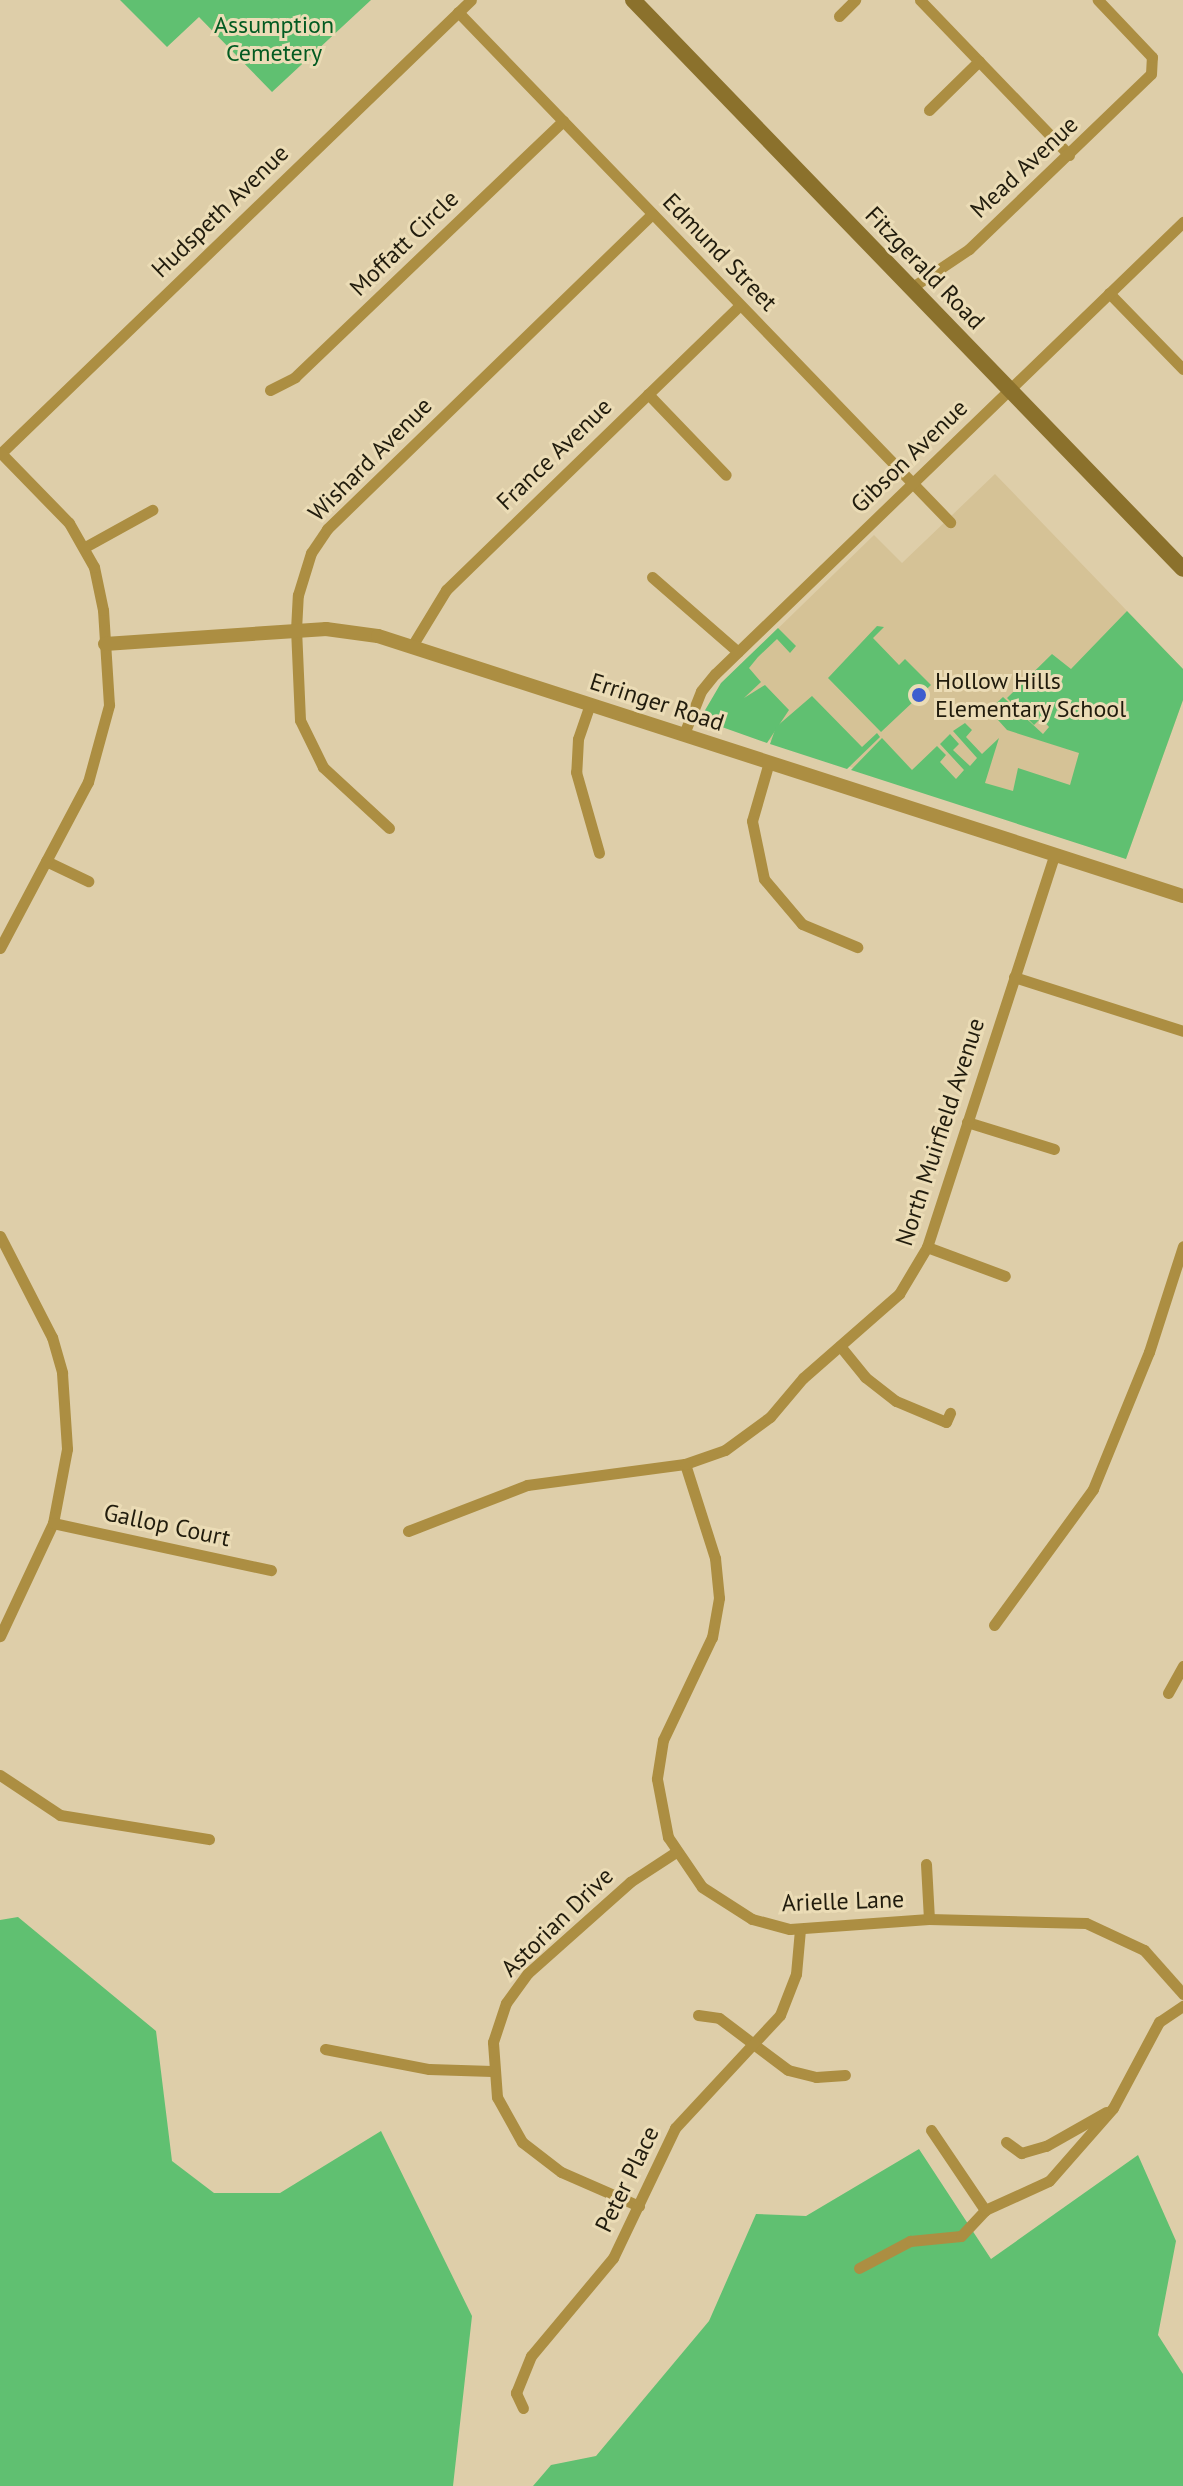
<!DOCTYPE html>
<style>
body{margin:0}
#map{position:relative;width:1183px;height:2486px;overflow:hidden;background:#decea9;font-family:"PT Sans",sans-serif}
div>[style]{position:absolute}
.built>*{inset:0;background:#d5c296}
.green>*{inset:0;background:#60c071}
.minor>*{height:11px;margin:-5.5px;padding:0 5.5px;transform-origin:5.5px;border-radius:5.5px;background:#ac8e42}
.tertiary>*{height:14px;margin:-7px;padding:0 7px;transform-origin:7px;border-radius:7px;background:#ac8e42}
.secondary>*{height:16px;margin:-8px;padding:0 8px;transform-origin:8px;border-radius:8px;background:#8b712c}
.dots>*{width:22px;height:22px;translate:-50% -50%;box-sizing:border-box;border:4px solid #ebdcb6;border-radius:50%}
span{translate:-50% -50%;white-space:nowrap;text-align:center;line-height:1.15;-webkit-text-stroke:6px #ebdcb6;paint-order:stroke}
.park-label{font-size:24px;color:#035b22}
.street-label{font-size:24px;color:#211c0d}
.poi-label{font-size:24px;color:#211c0d}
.left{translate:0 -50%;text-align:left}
</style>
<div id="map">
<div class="built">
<i style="clip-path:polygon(995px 474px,1183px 669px,1183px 700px,1126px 859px,703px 718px,722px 683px,874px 535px,902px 563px)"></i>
</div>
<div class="green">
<i style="clip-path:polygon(120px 0,371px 0,272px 92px,199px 17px,167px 47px)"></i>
<i style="clip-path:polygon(1127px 611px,1183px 669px,1183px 700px,1126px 859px,851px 770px,882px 738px,912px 770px,937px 746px,946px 755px,940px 762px,956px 779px,964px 770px,940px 744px,950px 734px,959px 744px,953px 750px,970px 766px,977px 758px,953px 731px,965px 723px,972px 730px,966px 737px,982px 754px,999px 738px,985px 783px,1013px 791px,1018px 768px,1070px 785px,1079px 753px,1007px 730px,989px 710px,1003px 697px,1043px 734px,1049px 727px,1041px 718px,1034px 725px,1007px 698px,1052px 654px,1071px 669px)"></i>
<i style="clip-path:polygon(877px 626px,884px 627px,873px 638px,899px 665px,905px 659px,931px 685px,881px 732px,828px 678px)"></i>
<i style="clip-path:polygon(778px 628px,796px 646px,790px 653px,777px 639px,758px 657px,749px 668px,761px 682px,744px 698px,765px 685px,789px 710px,767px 743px,705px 721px,704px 712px,721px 683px)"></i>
<i style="clip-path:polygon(812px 696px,862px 747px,877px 733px,880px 737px,847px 769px,770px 744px,776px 727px)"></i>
<i style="clip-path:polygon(18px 1917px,156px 2031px,172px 2161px,214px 2193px,280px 2193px,381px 2131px,472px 2316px,453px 2486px,0 2486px,0 1920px)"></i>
<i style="clip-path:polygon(919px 2149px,991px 2259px,1138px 2155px,1176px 2241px,1158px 2335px,1183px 2374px,1183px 2486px,533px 2486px,551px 2465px,596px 2456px,709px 2321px,756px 2214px,806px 2216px)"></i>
</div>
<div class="minor">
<i style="left:920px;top:0;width:215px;rotate:46.1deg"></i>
<i style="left:458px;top:12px;width:709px;rotate:46.03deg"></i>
<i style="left:839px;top:16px;width:23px;rotate:-45deg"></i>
<i style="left:929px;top:110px;width:70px;rotate:-44.4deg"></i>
<i style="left:911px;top:288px;width:70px;rotate:-33.9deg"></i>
<i style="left:969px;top:249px;width:252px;rotate:-43.9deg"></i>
<i style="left:1151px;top:74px;width:17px;rotate:-87deg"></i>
<i style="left:1152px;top:57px;width:79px;rotate:-133.5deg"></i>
<i style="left:1109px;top:293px;width:106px;rotate:45.8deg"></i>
<i style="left:270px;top:390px;width:28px;rotate:-27deg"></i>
<i style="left:295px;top:377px;width:371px;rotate:-43.7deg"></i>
<i style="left:648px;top:394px;width:112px;rotate:46.1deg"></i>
<i style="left:0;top:454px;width:654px;rotate:-43.95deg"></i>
<i style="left:85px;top:547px;width:77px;rotate:-28.9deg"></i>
<i style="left:652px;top:577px;width:114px;rotate:41.1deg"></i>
<i style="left:412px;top:646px;width:66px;rotate:-58.7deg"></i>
<i style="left:446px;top:590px;width:409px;rotate:-44.1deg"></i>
<i style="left:590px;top:704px;width:37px;rotate:109deg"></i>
<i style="left:578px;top:739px;width:33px;rotate:93deg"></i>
<i style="left:576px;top:772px;width:84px;rotate:74.1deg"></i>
<i style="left:684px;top:734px;width:46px;rotate:-68.4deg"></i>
<i style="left:701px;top:691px;width:22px;rotate:-51deg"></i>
<i style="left:715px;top:674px;width:651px;rotate:-44deg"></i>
<i style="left:769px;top:762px;width:61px;rotate:106.1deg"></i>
<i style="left:752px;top:821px;width:59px;rotate:78.3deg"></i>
<i style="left:764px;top:879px;width:59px;rotate:49.8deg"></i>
<i style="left:802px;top:924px;width:60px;rotate:22.7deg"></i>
<i style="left:389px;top:828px;width:90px;rotate:-137.3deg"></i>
<i style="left:323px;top:767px;width:52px;rotate:-116.1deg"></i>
<i style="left:300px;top:720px;width:90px;rotate:-92.5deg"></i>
<i style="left:296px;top:630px;width:35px;rotate:-87deg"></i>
<i style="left:298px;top:595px;width:44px;rotate:-72.8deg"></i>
<i style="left:311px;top:553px;width:29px;rotate:-56deg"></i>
<i style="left:327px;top:529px;width:453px;rotate:-44.1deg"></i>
<i style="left:46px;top:861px;width:47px;rotate:25.5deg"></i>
<i style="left:0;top:948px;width:188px;rotate:-62.1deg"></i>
<i style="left:88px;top:782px;width:80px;rotate:-74.7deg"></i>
<i style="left:109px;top:705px;width:95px;rotate:-93.6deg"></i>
<i style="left:103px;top:610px;width:44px;rotate:-101.8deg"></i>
<i style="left:94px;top:567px;width:51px;rotate:-119.6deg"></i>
<i style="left:69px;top:523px;width:98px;rotate:-134.2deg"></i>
<i style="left:1014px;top:977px;width:177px;rotate:17.7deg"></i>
<i style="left:967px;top:1122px;width:91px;rotate:17.2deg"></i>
<i style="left:0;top:1236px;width:114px;rotate:62.8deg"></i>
<i style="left:52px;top:1337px;width:37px;rotate:74deg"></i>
<i style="left:62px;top:1373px;width:76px;rotate:86.2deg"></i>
<i style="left:67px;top:1449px;width:75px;rotate:100.7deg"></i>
<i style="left:53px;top:1523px;width:125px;rotate:115.1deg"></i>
<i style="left:927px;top:1247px;width:83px;rotate:20.4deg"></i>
<i style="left:840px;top:1346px;width:40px;rotate:51deg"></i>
<i style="left:865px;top:1377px;width:39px;rotate:38deg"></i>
<i style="left:896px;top:1401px;width:54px;rotate:22.8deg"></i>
<i style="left:946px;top:1422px;width:10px;rotate:-66deg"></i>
<i style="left:685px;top:1464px;width:99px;rotate:72.3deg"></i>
<i style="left:715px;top:1558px;width:40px;rotate:84.3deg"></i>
<i style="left:719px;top:1598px;width:40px;rotate:100deg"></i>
<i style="left:712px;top:1637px;width:114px;rotate:115.4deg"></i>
<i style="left:663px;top:1740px;width:39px;rotate:99deg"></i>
<i style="left:657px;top:1779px;width:59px;rotate:79.3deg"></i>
<i style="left:668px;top:1837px;width:60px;rotate:55.8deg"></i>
<i style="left:702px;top:1887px;width:59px;rotate:32.6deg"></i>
<i style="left:752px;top:1919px;width:39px;rotate:15deg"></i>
<i style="left:790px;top:1929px;width:139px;rotate:-4.1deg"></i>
<i style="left:929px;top:1919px;width:157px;rotate:1.5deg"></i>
<i style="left:1086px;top:1923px;width:64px;rotate:25deg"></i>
<i style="left:1144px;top:1950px;width:59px;rotate:48.4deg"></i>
<i style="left:53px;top:1523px;width:223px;rotate:12.2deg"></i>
<i style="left:408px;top:1531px;width:128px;rotate:-21.1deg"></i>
<i style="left:527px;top:1485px;width:159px;rotate:-7.6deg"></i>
<i style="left:685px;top:1464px;width:42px;rotate:-19.3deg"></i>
<i style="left:725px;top:1450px;width:56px;rotate:-36.3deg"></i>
<i style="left:770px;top:1417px;width:51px;rotate:-49.8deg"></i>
<i style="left:803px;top:1378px;width:128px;rotate:-41.2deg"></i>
<i style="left:899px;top:1294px;width:55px;rotate:-59.2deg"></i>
<i style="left:927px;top:1247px;width:412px;rotate:-72deg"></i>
<i style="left:994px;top:1625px;width:168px;rotate:-53.9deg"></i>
<i style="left:1093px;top:1489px;width:148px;rotate:-67.8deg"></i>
<i style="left:1149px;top:1352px;width:111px;rotate:-72.2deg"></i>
<i style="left:1168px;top:1693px;width:31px;rotate:-61deg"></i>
<i style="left:0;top:1775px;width:72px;rotate:33.7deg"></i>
<i style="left:60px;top:1815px;width:151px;rotate:9.2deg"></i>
<i style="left:926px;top:1864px;width:55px;rotate:86.9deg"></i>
<i style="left:698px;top:2015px;width:21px;rotate:8deg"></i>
<i style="left:719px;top:2018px;width:86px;rotate:37deg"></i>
<i style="left:788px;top:2070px;width:29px;rotate:14deg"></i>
<i style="left:816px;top:2077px;width:29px;rotate:-4deg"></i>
<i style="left:325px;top:2049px;width:106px;rotate:10.9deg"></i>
<i style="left:429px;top:2069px;width:63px;rotate:1.8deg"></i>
<i style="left:931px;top:2130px;width:97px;rotate:56deg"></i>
<i style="left:1006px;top:2142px;width:19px;rotate:36deg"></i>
<i style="left:1021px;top:2153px;width:26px;rotate:-16deg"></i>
<i style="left:1046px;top:2146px;width:69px;rotate:-29.5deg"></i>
<i style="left:639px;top:2206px;width:85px;rotate:-156.4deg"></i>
<i style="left:561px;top:2172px;width:49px;rotate:-142.4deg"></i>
<i style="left:522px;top:2142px;width:51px;rotate:-119.1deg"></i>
<i style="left:497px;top:2097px;width:55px;rotate:-94.2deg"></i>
<i style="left:493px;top:2042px;width:41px;rotate:-71.6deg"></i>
<i style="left:506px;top:2003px;width:37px;rotate:-54deg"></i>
<i style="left:528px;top:1973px;width:137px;rotate:-41.7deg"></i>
<i style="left:630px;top:1882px;width:55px;rotate:-33.1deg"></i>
<i style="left:859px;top:2268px;width:58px;rotate:-27.9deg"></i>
<i style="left:910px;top:2241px;width:51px;rotate:-5.6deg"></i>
<i style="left:961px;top:2236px;width:35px;rotate:-47deg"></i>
<i style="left:985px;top:2210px;width:70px;rotate:-24.4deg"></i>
<i style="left:1049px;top:2181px;width:97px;rotate:-48.8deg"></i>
<i style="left:1113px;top:2108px;width:98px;rotate:-61.9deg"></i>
<i style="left:1159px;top:2022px;width:29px;rotate:-34deg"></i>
<i style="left:523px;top:2408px;width:17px;rotate:-115deg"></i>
<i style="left:516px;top:2393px;width:40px;rotate:-68deg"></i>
<i style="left:531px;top:2356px;width:128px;rotate:-50.1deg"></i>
<i style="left:613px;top:2258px;width:144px;rotate:-64.5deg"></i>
<i style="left:675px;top:2128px;width:154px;rotate:-47.1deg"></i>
<i style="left:780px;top:2015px;width:44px;rotate:-68.7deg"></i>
<i style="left:796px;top:1974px;width:45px;rotate:-84.9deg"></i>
</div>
<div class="tertiary">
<i style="left:105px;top:644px;width:222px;rotate:-3.9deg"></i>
<i style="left:326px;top:629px;width:52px;rotate:7.7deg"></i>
<i style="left:378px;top:636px;width:846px;rotate:17.9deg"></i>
</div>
<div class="secondary">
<i style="left:633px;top:0;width:791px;rotate:45.97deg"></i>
</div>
<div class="dots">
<i style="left:919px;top:695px;background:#3e5dcf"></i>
</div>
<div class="park-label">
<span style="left:274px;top:39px">Assumption<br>Cemetery</span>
</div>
<div class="street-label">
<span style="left:1024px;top:167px;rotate:-43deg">Mead Avenue</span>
<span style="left:220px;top:211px;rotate:-44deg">Hudspeth Avenue</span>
<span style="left:404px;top:243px;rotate:-44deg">Moffatt Circle</span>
<span style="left:720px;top:252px;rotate:46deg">Edmund Street</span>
<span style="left:925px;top:268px;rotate:46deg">Fitzgerald Road</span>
<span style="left:554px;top:454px;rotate:-44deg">France Avenue</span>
<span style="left:909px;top:456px;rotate:-44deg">Gibson Avenue</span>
<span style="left:370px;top:459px;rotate:-45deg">Wishard Avenue</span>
<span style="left:657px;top:702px;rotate:18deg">Erringer Road</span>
<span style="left:940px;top:1132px;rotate:-72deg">North Muirfield Avenue</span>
<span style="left:167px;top:1525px;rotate:12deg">Gallop Court</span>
<span style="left:843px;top:1901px;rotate:-2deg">Arielle Lane</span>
<span style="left:557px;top:1922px;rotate:-44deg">Astorian Drive</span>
<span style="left:627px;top:2179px;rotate:-64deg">Peter Place</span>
</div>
<div class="poi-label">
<span class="left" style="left:935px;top:695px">Hollow Hills<br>Elementary School</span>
</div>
</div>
